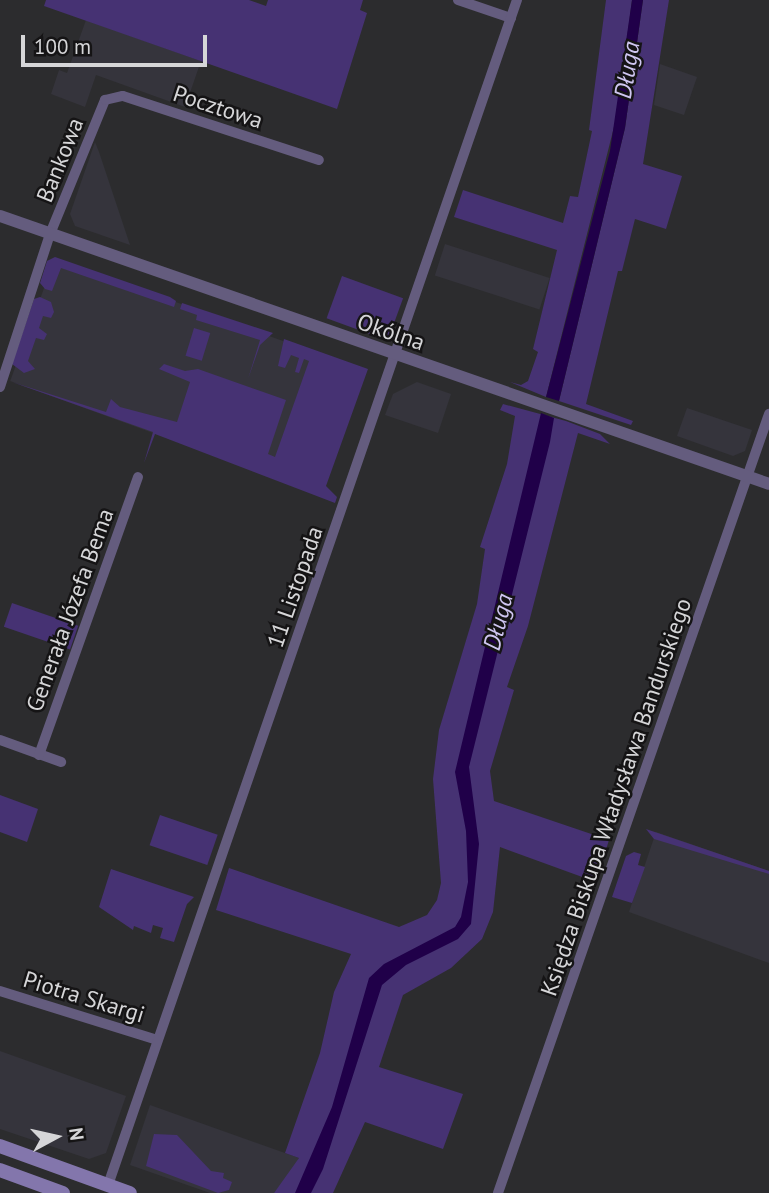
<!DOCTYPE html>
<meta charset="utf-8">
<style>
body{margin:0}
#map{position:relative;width:769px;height:1193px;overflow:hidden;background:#2c2c2e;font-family:"PT Sans",sans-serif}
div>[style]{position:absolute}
.built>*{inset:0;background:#35343c;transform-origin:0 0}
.green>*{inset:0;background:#463273;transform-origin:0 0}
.water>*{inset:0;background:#200049}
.minor>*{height:10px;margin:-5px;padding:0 5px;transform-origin:5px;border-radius:5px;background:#645c7e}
.tertiary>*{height:12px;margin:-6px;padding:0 6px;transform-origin:6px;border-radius:6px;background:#645c7e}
.secondary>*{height:14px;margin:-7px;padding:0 7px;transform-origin:7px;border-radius:7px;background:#8376ac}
span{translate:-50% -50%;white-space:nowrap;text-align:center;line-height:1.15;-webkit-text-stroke:5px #151415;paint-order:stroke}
.street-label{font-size:23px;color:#d6d6d8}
.water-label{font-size:24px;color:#cfc6f1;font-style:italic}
.north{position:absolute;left:21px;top:1102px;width:70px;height:70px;-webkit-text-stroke:5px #151415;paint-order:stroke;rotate:82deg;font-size:19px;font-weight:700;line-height:28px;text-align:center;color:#d6d6d8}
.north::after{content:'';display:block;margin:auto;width:24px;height:32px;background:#d6d6d8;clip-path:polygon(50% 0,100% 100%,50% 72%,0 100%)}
.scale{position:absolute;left:21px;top:35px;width:186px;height:32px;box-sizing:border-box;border:4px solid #d6d6d8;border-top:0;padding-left:9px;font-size:21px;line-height:24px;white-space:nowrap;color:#d6d6d8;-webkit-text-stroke:5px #151415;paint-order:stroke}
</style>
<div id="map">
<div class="built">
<i style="clip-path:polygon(86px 20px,201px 61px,185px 107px,96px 75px,85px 107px,51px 94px,59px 70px,67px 73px)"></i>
<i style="clip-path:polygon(660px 64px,697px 77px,684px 115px,654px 105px)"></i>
<i style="clip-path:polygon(95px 142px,99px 152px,130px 245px,75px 226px,70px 214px)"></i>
<i style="left:445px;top:244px;width:110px;height:33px;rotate:18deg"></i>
<i style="left:55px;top:258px;width:307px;height:131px;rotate:20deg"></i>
<i style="clip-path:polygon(417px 382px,451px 394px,438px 433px,385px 415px,393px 394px)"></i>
<i style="clip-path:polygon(687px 408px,752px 430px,745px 451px,733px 456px,677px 436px)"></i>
<i style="clip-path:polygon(656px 832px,769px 871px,769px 963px,629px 912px)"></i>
<i style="clip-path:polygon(0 1051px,126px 1096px,106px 1153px,89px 1159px,0 1129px)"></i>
<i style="clip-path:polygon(150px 1105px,299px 1158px,296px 1167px,274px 1193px,210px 1193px,130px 1165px)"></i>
</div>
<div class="green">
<i style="clip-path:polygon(46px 0,249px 0,266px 6px,268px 0,363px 0,360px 10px,367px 13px,337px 109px,44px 6px)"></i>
<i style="clip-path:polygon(606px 0,632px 0,617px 115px,546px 397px,510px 382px,521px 385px,528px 381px,538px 352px,533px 349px,557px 250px,454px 217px,463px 190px,563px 223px,570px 196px,578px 197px,592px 131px,589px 130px)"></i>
<i style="clip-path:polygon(643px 0,669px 0,643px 164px,682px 176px,666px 229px,635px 219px,622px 271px,618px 271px,586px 404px,633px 421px,631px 425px,559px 401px,625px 128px)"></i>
<i style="clip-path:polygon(55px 257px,170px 297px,176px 301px,174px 307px,61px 268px,52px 291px,45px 289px,40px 283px,47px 261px)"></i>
<i style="left:342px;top:276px;width:65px;height:45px;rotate:20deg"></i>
<i style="clip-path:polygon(40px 297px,51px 302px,54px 312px,51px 318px,43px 316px,39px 328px,47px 334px,44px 340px,36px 338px,28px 361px,35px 369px,24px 373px,12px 364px,34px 299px)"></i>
<i style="clip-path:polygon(182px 303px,273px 333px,260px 345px,248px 379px,260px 340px,196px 320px,197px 315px,180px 309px)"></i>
<i style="left:194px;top:328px;width:17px;height:29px;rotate:17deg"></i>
<i style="clip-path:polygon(284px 339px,368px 369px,326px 486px,337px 497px,335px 503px,155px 434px,144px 463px,153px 432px,12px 382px,106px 412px,111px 399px,120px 407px,177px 422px,190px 382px,159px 369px,164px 364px,185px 371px,198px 369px,286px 400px,268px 454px,275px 457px,309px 361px,304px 359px,299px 373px,295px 372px,299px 358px,291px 355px,285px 368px,278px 366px)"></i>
<i style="clip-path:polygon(503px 404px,566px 421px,600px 434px,610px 444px,578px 433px,528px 626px,507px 687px,514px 690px,490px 771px,494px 801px,609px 840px,596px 882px,500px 847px,493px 912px,482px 939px,451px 968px,403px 995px,379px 1067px,463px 1094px,443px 1149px,365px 1122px,333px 1193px,274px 1193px,299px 1158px,285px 1153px,320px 1053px,334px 992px,351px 954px,216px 910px,229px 868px,399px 927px,427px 915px,437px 900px,441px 883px,433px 779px,439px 730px,477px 604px,485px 549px,480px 547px,507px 464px,515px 416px,500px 410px)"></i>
<i style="left:12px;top:603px;width:70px;height:25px;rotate:19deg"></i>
<i style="clip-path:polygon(0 795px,38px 809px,27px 842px,0 832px)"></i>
<i style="left:160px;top:815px;width:61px;height:32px;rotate:19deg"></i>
<i style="clip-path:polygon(646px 829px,769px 871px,769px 874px,654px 839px)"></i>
<i style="clip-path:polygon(634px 852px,641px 854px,638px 865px,645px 867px,632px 903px,612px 897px,626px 856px)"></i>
<i style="clip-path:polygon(111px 869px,194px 897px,187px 904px,174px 942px,160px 938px,163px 928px,153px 925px,151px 933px,134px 926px,133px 930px,99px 907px)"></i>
<i style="clip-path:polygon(154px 1134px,177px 1135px,211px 1171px,224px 1173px,223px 1178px,232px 1182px,229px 1190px,218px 1193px,146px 1166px)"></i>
</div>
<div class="water">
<i style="clip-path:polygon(632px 0,643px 0,625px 128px,559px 401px,546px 397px,610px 151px)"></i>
<i style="clip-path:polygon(541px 413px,554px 418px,550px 442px,469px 767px,479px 844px,471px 924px,458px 939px,406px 965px,382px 985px,323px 1169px,311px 1193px,295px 1193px,332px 1107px,369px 978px,384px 964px,455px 927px,461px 917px,468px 882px,466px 831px,455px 772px)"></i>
</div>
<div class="minor">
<i style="left:458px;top:0;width:56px;rotate:18.8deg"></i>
<i style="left:0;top:387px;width:161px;rotate:-71.9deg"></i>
<i style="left:50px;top:234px;width:145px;rotate:-67.7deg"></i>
<i style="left:105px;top:100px;width:18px;rotate:-13deg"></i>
<i style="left:123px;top:96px;width:206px;rotate:18.1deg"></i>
<i style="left:0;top:740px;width:65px;rotate:19.8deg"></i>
<i style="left:39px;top:755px;width:295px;rotate:-70.4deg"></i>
<i style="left:0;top:991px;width:164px;rotate:17.3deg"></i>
<i style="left:108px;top:1185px;width:1254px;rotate:-70.96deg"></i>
<i style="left:498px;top:1193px;width:825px;rotate:-70.82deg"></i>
</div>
<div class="tertiary">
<i style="left:0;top:216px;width:814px;rotate:19.21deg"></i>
</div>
<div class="secondary">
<i style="left:0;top:1146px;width:138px;rotate:19.9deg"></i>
<i style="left:0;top:1170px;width:67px;rotate:20.1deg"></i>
</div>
<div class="street-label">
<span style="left:218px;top:107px;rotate:18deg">Pocztowa</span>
<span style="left:60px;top:160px;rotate:-68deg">Bankowa</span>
<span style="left:391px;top:332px;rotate:19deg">Okólna</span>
<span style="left:295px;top:587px;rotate:-71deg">11 Listopada</span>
<span style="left:70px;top:610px;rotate:-70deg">Generała Józefa Bema</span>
<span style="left:616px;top:797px;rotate:-71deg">Księdza Biskupa Władysława Bandurskiego</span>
<span style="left:84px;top:997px;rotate:17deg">Piotra Skargi</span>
</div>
<div class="water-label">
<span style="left:627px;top:70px;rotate:-81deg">Długa</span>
<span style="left:498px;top:622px;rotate:-76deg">Długa</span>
</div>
<div class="north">N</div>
<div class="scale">100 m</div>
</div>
